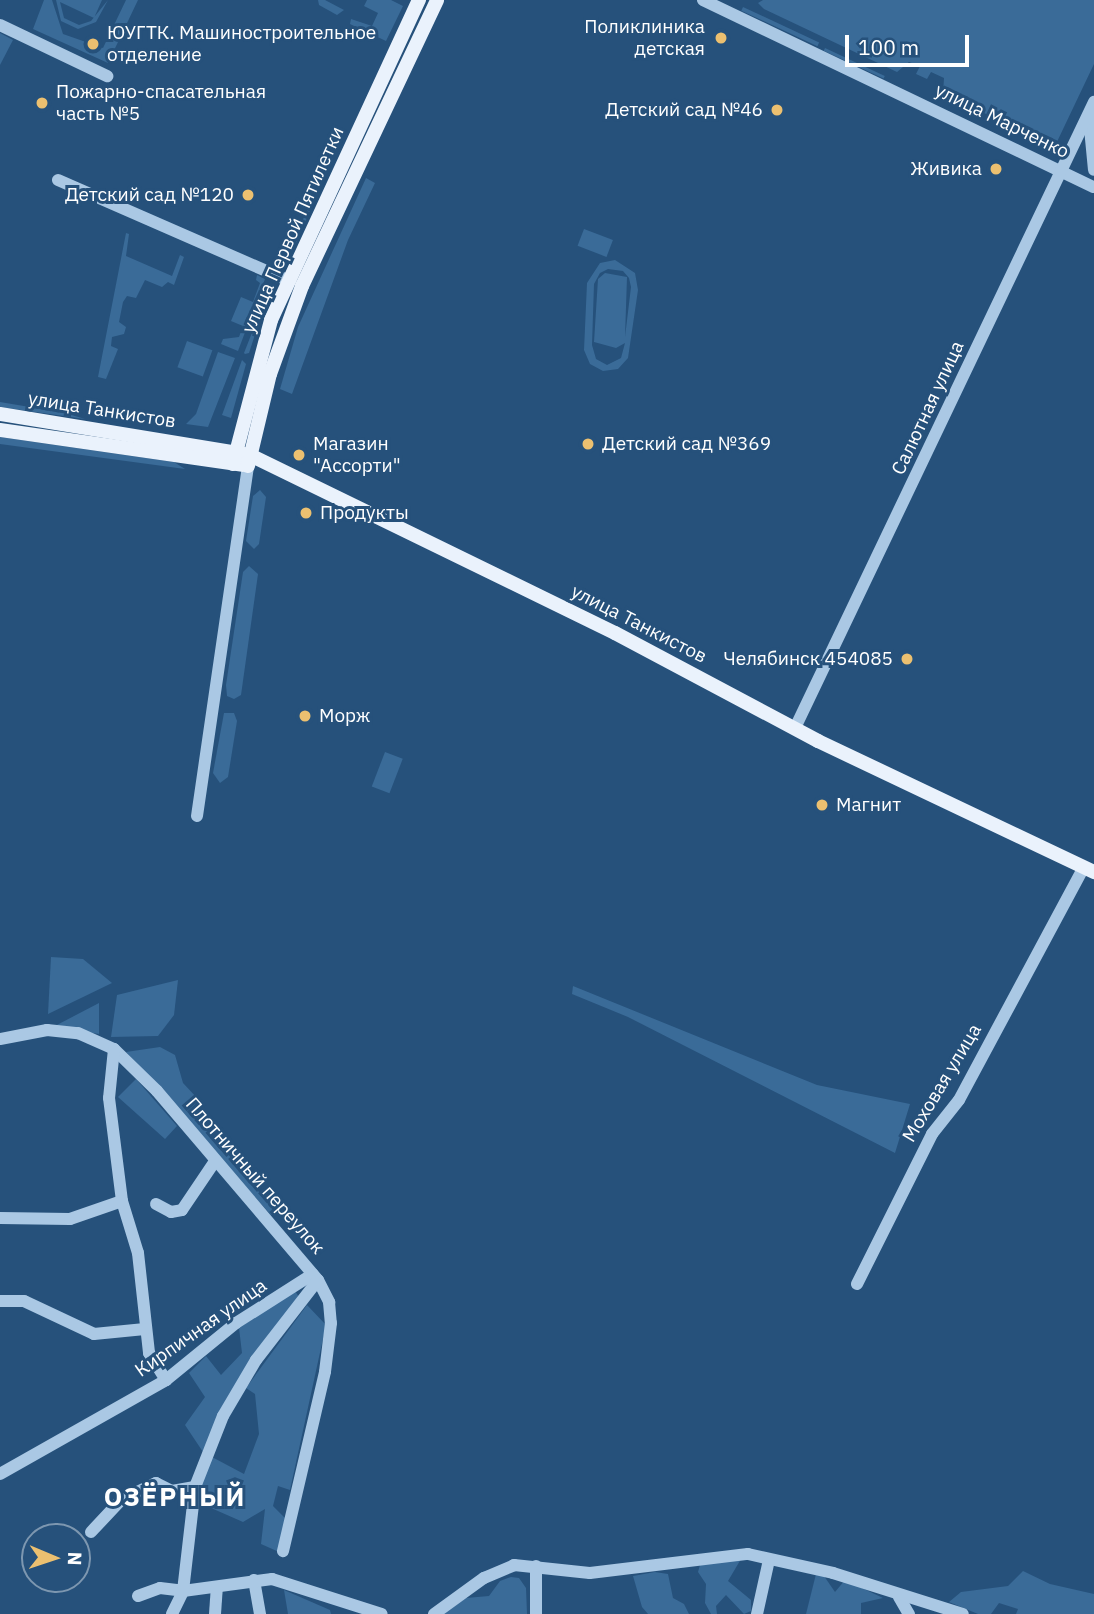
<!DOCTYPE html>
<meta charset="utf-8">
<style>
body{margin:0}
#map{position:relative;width:1094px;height:1614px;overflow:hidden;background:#26517b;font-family:"IBM Plex Sans",sans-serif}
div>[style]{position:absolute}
.green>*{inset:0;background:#3a6b98;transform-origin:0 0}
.minor>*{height:12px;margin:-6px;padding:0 6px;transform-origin:6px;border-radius:6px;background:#aac8e4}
.major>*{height:14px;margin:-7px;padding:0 7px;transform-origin:7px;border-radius:7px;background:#eaf2fc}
.dots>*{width:19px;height:19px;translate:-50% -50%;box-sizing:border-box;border:4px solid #26517b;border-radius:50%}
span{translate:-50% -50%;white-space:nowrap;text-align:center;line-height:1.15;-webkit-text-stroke:6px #26517b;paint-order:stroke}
.poi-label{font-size:19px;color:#fff}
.right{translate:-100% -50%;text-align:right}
.left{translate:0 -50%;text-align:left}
.street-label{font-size:19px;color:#fff}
.district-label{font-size:26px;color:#fff;font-weight:700;letter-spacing:2px}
.north{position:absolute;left:21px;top:1523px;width:70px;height:70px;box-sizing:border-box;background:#26517b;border:2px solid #7d97b0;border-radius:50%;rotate:92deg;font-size:19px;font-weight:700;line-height:28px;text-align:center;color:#fff}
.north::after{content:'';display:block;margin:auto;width:24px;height:32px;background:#ecc070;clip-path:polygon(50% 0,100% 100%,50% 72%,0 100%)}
.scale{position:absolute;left:845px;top:35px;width:124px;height:32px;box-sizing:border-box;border:4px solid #fff;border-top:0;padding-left:9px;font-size:21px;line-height:24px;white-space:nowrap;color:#fff;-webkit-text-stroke:5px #26517b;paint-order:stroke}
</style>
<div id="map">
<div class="green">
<i style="clip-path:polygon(44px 0,52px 0,63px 34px,103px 48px,126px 0,138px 0,108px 63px,33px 29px)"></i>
<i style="clip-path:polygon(56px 0,102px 0,94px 18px,60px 2px,64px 18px,79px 25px,91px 21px,108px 0,96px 22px,78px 29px,61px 21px)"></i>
<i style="clip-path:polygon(318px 0,325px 0,344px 10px,337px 15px,319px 5px)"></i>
<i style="clip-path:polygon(367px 0,391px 0,403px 6px,386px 41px,350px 24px,351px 19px,372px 26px,378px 13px,364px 6px)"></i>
<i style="clip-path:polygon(763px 0,1094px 0,1094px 64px,1055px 146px,943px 94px,944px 78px,931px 72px,927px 79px,916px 74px,920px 66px,909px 62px,897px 72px,764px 9px,758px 3px)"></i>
<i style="left:743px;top:7px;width:84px;height:4px;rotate:25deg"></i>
<i style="clip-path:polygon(0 33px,13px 40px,0 65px)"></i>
<i style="left:825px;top:48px;width:66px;height:3px;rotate:25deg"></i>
<i style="clip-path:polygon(338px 147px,285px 268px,279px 269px)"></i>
<i style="clip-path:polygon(366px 178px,375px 183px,348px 240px,292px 394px,280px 389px,298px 327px)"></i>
<i style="left:584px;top:229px;width:31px;height:18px;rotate:21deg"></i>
<i style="clip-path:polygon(126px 233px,129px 234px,126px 256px,172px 276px,180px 255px,184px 257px,174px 285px,168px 282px,162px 287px,145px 280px,136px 298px,127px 296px,123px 302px,119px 322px,126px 327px,124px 334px,112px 337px,111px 346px,118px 349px,106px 379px,98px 377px)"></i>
<i style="clip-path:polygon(evenodd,615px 260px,635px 273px,638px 290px,628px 358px,618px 369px,603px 371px,590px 364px,584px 350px,587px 283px,600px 263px,615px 260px,608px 269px,623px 271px,629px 278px,631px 287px,625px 337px,627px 277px,605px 273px,598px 279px,594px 342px,616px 348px,625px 343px,621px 358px,607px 365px,596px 359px,592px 345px,594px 284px,600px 273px,608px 269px)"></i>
<i style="clip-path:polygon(257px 275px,265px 279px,238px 351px,221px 344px,223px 339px,239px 337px,243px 326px,231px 321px,241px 297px,253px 302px,260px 283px,256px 280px)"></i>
<i style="clip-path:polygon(272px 282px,249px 353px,245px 354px,244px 353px)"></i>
<i style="left:187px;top:341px;width:27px;height:28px;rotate:20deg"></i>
<i style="clip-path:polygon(218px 352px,235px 358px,208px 427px,186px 424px,196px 414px)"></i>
<i style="clip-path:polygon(242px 360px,246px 364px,231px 418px,222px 415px)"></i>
<i style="clip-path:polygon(0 402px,65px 413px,85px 419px,0 407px)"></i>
<i style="clip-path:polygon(0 437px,174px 462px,185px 469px,0 444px)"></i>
<i style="clip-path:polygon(260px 490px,266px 497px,259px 544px,254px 549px,246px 541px,253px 496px)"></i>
<i style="clip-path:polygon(249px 566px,258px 574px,241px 695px,234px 699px,227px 696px,226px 685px,243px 572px)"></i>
<i style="clip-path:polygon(224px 713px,234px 713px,237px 721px,228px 777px,220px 783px,213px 773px)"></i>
<i style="left:385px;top:752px;width:19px;height:37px;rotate:21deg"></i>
<i style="clip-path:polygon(51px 957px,83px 959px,112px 983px,48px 1014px)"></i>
<i style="clip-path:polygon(178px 980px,174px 1015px,158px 1036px,111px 1037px,117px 995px)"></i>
<i style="clip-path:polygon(573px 986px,817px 1085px,910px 1104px,895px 1153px,628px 1017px,572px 994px)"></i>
<i style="clip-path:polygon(99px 1003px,99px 1034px,53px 1027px)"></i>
<i style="clip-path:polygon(160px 1047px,175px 1055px,183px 1083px,198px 1099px,197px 1116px,276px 1213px,271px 1215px,126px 1052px)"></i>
<i style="clip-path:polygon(136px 1079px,177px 1126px,165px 1139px,118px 1097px)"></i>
<i style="clip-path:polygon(295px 1291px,301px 1300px,273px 1335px,205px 1455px,185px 1425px,205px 1397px,189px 1373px,206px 1356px,221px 1375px,242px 1353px,239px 1328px)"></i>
<i style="clip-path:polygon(307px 1305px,326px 1325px,290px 1490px,278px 1486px,273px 1506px,285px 1518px,279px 1552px,261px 1544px,265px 1509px,243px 1522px,202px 1504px,197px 1492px,212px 1457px,244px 1474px,259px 1434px,255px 1394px,246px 1388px)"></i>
<i style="clip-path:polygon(741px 1559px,728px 1581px,751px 1600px,751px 1611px,744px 1614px,726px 1595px,716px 1606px,717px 1614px,711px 1614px,705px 1603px,706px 1584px,698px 1572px,700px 1565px)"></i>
<i style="clip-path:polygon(1023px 1571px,1050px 1584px,1094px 1594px,1094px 1614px,1016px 1614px,1018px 1609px,999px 1603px,991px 1614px,978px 1614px,949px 1602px,961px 1592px,1008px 1586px)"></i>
<i style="clip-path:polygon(655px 1572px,668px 1574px,673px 1598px,684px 1604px,689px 1614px,648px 1614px,642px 1607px,633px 1576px)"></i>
<i style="clip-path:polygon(816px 1574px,824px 1576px,835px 1592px,845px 1580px,883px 1598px,861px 1603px,861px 1614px,806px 1614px)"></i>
<i style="clip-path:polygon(511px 1577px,519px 1578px,526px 1588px,527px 1614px,443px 1614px,466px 1598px,489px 1596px,500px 1581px)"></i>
<i style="clip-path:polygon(284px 1590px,330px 1610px,331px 1614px,288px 1614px)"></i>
</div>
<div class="minor">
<i style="left:703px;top:0;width:433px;rotate:25.6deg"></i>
<i style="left:0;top:25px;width:119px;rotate:25.5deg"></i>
<i style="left:1089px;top:118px;width:52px;rotate:84.5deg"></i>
<i style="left:58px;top:180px;width:250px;rotate:23.6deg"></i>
<i style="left:795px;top:728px;width:694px;rotate:-64.47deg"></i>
<i style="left:197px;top:816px;width:354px;rotate:-81.7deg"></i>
<i style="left:0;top:1039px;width:48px;rotate:-10.8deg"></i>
<i style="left:47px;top:1030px;width:31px;rotate:6deg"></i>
<i style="left:78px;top:1033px;width:39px;rotate:24deg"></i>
<i style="left:114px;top:1049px;width:60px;rotate:44.3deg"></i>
<i style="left:157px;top:1091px;width:248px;rotate:49.6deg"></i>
<i style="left:318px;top:1280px;width:25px;rotate:63deg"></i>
<i style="left:329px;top:1302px;width:21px;rotate:85deg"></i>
<i style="left:331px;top:1323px;width:49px;rotate:97deg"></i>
<i style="left:325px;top:1372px;width:184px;rotate:103.2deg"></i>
<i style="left:114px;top:1049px;width:49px;rotate:95.8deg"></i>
<i style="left:109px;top:1098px;width:104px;rotate:82.8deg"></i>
<i style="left:122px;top:1201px;width:54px;rotate:72.9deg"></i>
<i style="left:138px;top:1253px;width:101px;rotate:83.7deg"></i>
<i style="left:149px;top:1353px;width:32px;rotate:58deg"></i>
<i style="left:156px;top:1204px;width:17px;rotate:28deg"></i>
<i style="left:171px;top:1212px;width:11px;rotate:-10deg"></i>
<i style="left:182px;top:1210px;width:59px;rotate:-56deg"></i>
<i style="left:0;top:1218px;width:70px;rotate:0.8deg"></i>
<i style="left:70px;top:1219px;width:55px;rotate:-19.1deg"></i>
<i style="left:857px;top:1284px;width:168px;rotate:-63.4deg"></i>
<i style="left:932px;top:1134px;width:43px;rotate:-51.5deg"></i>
<i style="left:959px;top:1100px;width:264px;rotate:-61.8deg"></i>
<i style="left:0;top:1301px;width:24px"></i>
<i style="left:24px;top:1301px;width:77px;rotate:25.2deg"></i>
<i style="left:94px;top:1334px;width:51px;rotate:-5.6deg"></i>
<i style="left:0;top:1474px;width:191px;rotate:-29.5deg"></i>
<i style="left:166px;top:1380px;width:90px;rotate:-39.2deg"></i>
<i style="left:236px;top:1323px;width:91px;rotate:-32.5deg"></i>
<i style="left:91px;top:1532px;width:44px;rotate:-46.8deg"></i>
<i style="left:121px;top:1500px;width:39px;rotate:-26deg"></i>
<i style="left:156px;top:1483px;width:18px;rotate:27deg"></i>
<i style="left:172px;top:1491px;width:23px;rotate:-10deg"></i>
<i style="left:254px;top:1580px;width:35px;rotate:80deg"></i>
<i style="left:138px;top:1596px;width:23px;rotate:-20deg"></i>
<i style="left:160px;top:1588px;width:23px;rotate:7deg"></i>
<i style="left:183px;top:1591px;width:90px;rotate:-7.7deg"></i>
<i style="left:272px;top:1579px;width:115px;rotate:17.7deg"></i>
<i style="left:899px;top:1597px;width:20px;rotate:60deg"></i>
<i style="left:172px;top:1614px;width:25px;rotate:-64deg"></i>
<i style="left:183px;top:1591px;width:105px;rotate:-83.4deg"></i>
<i style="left:195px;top:1487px;width:76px;rotate:-68.5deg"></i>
<i style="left:223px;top:1416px;width:65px;rotate:-59.5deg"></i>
<i style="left:256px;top:1360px;width:101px;rotate:-52.2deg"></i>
<i style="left:215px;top:1614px;width:27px;rotate:-86deg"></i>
<i style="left:434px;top:1614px;width:62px;rotate:-35.8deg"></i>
<i style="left:484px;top:1578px;width:33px;rotate:-23deg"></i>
<i style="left:514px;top:1565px;width:76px;rotate:6deg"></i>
<i style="left:590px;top:1573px;width:159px;rotate:-6.9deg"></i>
<i style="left:748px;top:1554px;width:87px;rotate:12.6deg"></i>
<i style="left:833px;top:1573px;width:136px;rotate:17.5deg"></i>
<i style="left:536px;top:1614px;width:48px;rotate:-90deg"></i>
<i style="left:757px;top:1614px;width:55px;rotate:-77.5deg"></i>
</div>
<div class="major">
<i style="left:0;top:414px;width:253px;rotate:9.3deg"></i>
<i style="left:250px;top:455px;width:406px;rotate:26deg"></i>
<i style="left:615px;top:633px;width:230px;rotate:28deg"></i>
<i style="left:818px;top:741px;width:306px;rotate:25.4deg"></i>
<i style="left:0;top:430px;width:245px;rotate:8.2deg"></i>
<i style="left:233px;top:464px;width:149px;rotate:-75.2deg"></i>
<i style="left:271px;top:320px;width:353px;rotate:-65.2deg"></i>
<i style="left:248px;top:466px;width:95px;rotate:-76.6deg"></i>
<i style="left:270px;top:374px;width:94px;rotate:-70deg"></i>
<i style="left:302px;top:286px;width:316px;rotate:-64.7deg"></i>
</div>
<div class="dots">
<i style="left:721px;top:38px;background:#ecc070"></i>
<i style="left:93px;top:44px;background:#ecc070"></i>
<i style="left:42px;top:103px;background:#ecc070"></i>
<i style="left:777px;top:110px;background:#ecc070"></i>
<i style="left:996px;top:169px;background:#ecc070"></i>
<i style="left:248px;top:195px;background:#ecc070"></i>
<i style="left:588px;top:444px;background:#ecc070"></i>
<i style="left:299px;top:455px;background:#ecc070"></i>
<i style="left:306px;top:513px;background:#ecc070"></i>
<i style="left:907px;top:659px;background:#ecc070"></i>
<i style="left:305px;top:716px;background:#ecc070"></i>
<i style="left:822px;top:805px;background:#ecc070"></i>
</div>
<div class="poi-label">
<span class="right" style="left:705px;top:38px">Поликлиника<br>детская</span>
<span class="left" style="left:107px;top:44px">ЮУГТК. Машиностроительное<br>отделение</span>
<span class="left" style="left:56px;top:103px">Пожарно-спасательная<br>часть №5</span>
<span class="right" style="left:763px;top:110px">Детский сад №46</span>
<span class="right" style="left:982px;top:169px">Живика</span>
<span class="right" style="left:234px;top:195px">Детский сад №120</span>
<span class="left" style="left:313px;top:455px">Магазин<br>"Ассорти"</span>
<span class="left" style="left:602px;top:444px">Детский сад №369</span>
<span class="left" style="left:320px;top:513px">Продукты</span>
<span class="right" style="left:893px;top:659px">Челябинск 454085</span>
<span class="left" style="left:319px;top:716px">Морж</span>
<span class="left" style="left:836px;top:805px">Магнит</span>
</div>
<div class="street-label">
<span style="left:1002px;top:121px;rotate:26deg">улица Марченко</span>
<span style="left:293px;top:230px;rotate:-66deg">улица Первой Пятилетки</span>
<span style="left:928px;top:408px;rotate:-65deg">Салютная улица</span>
<span style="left:102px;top:410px;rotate:9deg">улица Танкистов</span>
<span style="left:639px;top:624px;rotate:27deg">улица Танкистов</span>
<span style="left:942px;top:1083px;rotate:-59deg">Моховая улица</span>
<span style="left:255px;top:1176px;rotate:49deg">Плотничный переулок</span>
<span style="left:201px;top:1328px;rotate:-35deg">Кирпичная улица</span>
</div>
<div class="district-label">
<span style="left:175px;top:1497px">ОЗЁРНЫЙ</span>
</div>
<div class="north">N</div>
<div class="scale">100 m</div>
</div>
